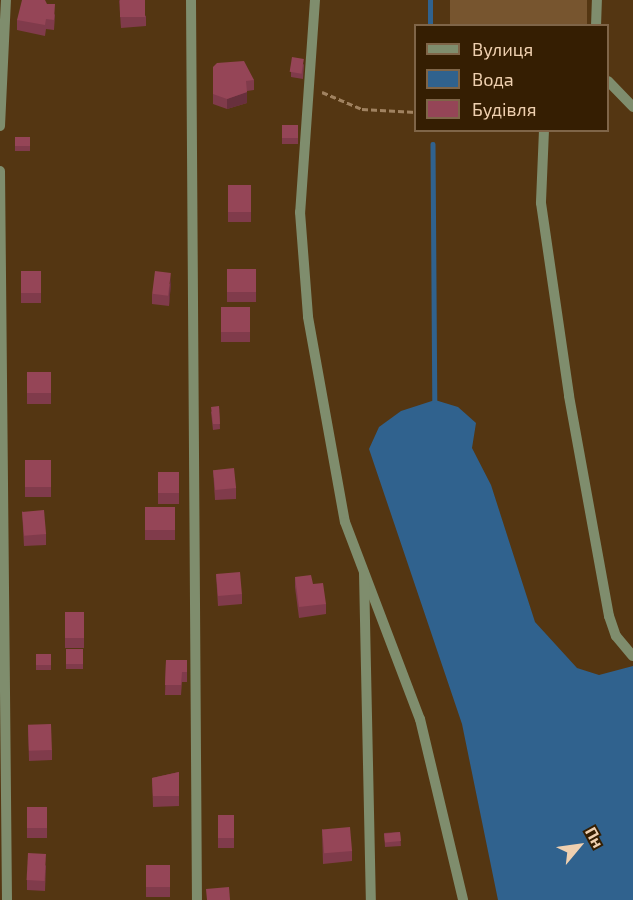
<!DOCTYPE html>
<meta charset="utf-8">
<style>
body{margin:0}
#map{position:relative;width:633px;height:900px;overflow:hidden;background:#543612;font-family:"Exo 2",sans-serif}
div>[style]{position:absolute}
.green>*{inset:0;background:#77552f;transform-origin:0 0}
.water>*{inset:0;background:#30628e}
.stream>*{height:4.5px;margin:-2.25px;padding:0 2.25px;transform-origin:2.25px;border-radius:2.25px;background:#30628e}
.path>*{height:3px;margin-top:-1.5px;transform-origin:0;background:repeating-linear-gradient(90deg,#a08260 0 6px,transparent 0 9px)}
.minor>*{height:10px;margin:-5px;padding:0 5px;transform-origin:5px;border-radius:5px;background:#7f8d6d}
.wall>*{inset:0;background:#803b4b;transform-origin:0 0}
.shaded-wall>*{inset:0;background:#68303d}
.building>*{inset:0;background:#954557;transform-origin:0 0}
span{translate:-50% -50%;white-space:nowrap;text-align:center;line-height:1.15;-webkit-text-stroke:6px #351e02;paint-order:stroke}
.legend{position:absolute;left:414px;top:24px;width:195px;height:108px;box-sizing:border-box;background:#351e02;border:2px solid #7f6548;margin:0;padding:8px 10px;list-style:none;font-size:18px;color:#efd0b0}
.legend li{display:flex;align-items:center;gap:12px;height:30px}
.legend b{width:30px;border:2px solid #7f6548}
.north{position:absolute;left:549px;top:816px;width:60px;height:60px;-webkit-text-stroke:4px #351e02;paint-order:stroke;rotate:61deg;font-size:16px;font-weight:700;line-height:24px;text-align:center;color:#efd0b0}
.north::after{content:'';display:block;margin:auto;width:21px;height:27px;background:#efd0b0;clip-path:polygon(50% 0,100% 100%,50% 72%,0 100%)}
</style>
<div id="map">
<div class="green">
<i style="left:450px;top:0;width:137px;height:25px"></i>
</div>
<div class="water">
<i style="clip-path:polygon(435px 400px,458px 407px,476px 423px,472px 448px,491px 485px,535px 622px,577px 668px,599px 675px,633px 666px,633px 900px,498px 900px,462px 724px,369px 449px,379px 427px,401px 411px)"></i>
</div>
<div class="stream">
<i style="left:430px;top:26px;width:26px;rotate:-90deg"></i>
<i style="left:433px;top:144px;width:256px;rotate:89.6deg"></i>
</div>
<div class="path">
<i style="left:322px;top:92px;width:43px;rotate:23deg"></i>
<i style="left:362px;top:109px;width:54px;rotate:3.2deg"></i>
</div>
<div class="minor">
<i style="left:191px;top:0;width:900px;rotate:89.62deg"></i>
<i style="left:315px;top:0;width:213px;rotate:94deg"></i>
<i style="left:300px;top:212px;width:105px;rotate:85.6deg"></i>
<i style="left:308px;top:317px;width:208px;rotate:79.8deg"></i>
<i style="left:345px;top:522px;width:211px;rotate:69.2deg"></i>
<i style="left:420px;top:719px;width:186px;rotate:76.6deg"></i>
<i style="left:596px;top:26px;width:26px;rotate:-88deg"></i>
<i style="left:608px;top:81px;width:36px;rotate:46deg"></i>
<i style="left:0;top:126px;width:126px;rotate:-87.3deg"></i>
<i style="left:544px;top:130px;width:73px;rotate:92.4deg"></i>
<i style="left:541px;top:203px;width:195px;rotate:81.7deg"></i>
<i style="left:569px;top:396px;width:224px;rotate:79.7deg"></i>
<i style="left:609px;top:616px;width:21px;rotate:71deg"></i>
<i style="left:616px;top:636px;width:26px;rotate:50deg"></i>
<i style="left:0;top:171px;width:729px;rotate:89.45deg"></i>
<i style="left:364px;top:573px;width:327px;rotate:88.8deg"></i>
</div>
<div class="wall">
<i style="clip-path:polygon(119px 0,146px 16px,146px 26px,121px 28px)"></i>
<i style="clip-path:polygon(47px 4px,55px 15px,54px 30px,46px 29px,45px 36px,17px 30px,17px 20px)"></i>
<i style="clip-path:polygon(304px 64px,303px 79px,291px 77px,291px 72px)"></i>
<i style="clip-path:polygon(213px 67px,254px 80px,254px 90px,247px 91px,247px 103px,227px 109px,213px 104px)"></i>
<i style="left:282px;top:125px;width:16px;height:19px"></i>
<i style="left:15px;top:137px;width:15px;height:14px"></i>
<i style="left:251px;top:185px;width:37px;height:23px;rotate:90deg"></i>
<i style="left:227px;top:269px;width:29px;height:33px"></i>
<i style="left:21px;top:271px;width:20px;height:32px"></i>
<i style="clip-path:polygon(171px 283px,169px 306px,152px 304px,152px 294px)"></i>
<i style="left:221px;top:307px;width:29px;height:35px"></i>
<i style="left:27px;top:372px;width:24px;height:32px"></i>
<i style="clip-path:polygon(219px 406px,220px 429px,213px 430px,211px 412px)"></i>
<i style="left:51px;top:460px;width:37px;height:26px;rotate:90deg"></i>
<i style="clip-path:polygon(213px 470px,236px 488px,236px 499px,215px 500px)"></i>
<i style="left:158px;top:472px;width:21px;height:32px"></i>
<i style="left:175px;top:507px;width:33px;height:30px;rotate:90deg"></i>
<i style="clip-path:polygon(22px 511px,46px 534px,46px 545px,24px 546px)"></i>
<i style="clip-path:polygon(216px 574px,242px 594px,242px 604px,218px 606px)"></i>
<i style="clip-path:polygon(295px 577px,326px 604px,326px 614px,299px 618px,295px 587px)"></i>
<i style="left:65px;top:612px;width:19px;height:36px"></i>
<i style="left:83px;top:649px;width:20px;height:17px;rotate:90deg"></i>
<i style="left:36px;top:654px;width:15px;height:16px"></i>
<i style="clip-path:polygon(166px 660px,187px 660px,187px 682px,182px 682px,181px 695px,165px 695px)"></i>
<i style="clip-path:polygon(28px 725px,52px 750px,52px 760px,29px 761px)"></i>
<i style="clip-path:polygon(179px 772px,179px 806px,153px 807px,152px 778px)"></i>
<i style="left:47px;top:807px;width:31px;height:20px;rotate:90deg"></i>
<i style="left:218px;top:815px;width:16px;height:33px"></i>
<i style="clip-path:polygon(322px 829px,352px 851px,352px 861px,323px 864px)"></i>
<i style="left:400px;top:832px;width:14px;height:16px;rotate:86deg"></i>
<i style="clip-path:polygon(46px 865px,45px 891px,27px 890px,27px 880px)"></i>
<i style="left:146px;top:865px;width:24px;height:32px"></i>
</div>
<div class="shaded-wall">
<i style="clip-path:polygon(247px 92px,247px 103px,227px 109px,227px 99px)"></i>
<i style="clip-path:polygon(171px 273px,171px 283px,169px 306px,169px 296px)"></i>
</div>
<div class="building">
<i style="clip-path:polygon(22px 0,45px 0,47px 4px,55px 4px,54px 20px,46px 19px,45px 25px,17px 20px)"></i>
<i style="left:120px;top:0;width:25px;height:17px"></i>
<i style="left:292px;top:57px;width:12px;height:15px;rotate:9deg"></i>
<i style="clip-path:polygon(244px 61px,254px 80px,246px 81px,247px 92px,227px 99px,213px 94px,213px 67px,217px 63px)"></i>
<i style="left:282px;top:125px;width:16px;height:13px"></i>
<i style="left:15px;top:137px;width:15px;height:9px"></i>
<i style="left:251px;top:185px;width:27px;height:23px;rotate:90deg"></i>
<i style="left:227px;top:269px;width:29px;height:23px"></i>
<i style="left:21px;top:271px;width:20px;height:22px"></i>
<i style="left:155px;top:271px;width:16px;height:23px;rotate:7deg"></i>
<i style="left:221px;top:307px;width:29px;height:25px"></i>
<i style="left:27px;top:372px;width:24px;height:21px"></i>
<i style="clip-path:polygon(219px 406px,220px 424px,213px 424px,211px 407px)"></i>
<i style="left:51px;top:460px;width:27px;height:26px;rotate:90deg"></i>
<i style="left:234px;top:468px;width:20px;height:21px;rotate:84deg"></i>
<i style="left:158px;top:472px;width:21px;height:21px"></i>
<i style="left:175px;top:507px;width:23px;height:30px;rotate:90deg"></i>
<i style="left:44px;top:510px;width:24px;height:22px;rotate:85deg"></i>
<i style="left:240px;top:572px;width:22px;height:24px;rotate:85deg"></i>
<i style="clip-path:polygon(311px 575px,313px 584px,323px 583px,326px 604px,299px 607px,295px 577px)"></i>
<i style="left:65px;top:612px;width:19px;height:26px"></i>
<i style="left:83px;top:649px;width:15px;height:17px;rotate:90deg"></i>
<i style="left:36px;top:654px;width:15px;height:11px"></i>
<i style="clip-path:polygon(166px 660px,187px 660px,187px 672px,182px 672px,181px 685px,165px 685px)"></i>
<i style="left:51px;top:724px;width:26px;height:23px;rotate:88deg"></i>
<i style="clip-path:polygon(179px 772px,179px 796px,153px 796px,152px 778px)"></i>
<i style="left:47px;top:807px;width:21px;height:20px;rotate:90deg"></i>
<i style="left:218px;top:815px;width:16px;height:23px"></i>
<i style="left:350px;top:827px;width:24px;height:28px;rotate:85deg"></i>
<i style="left:400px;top:832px;width:9px;height:16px;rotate:84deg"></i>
<i style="left:28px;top:853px;width:18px;height:27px;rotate:3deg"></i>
<i style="left:146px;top:865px;width:24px;height:22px"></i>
<i style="clip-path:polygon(229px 887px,230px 900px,207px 900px,206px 889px)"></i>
</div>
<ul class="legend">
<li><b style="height:8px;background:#7f8d6d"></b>Вулиця</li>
<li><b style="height:16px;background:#30628e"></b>Вода</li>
<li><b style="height:16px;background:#954557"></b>Будівля</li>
</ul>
<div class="north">Пн</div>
</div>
